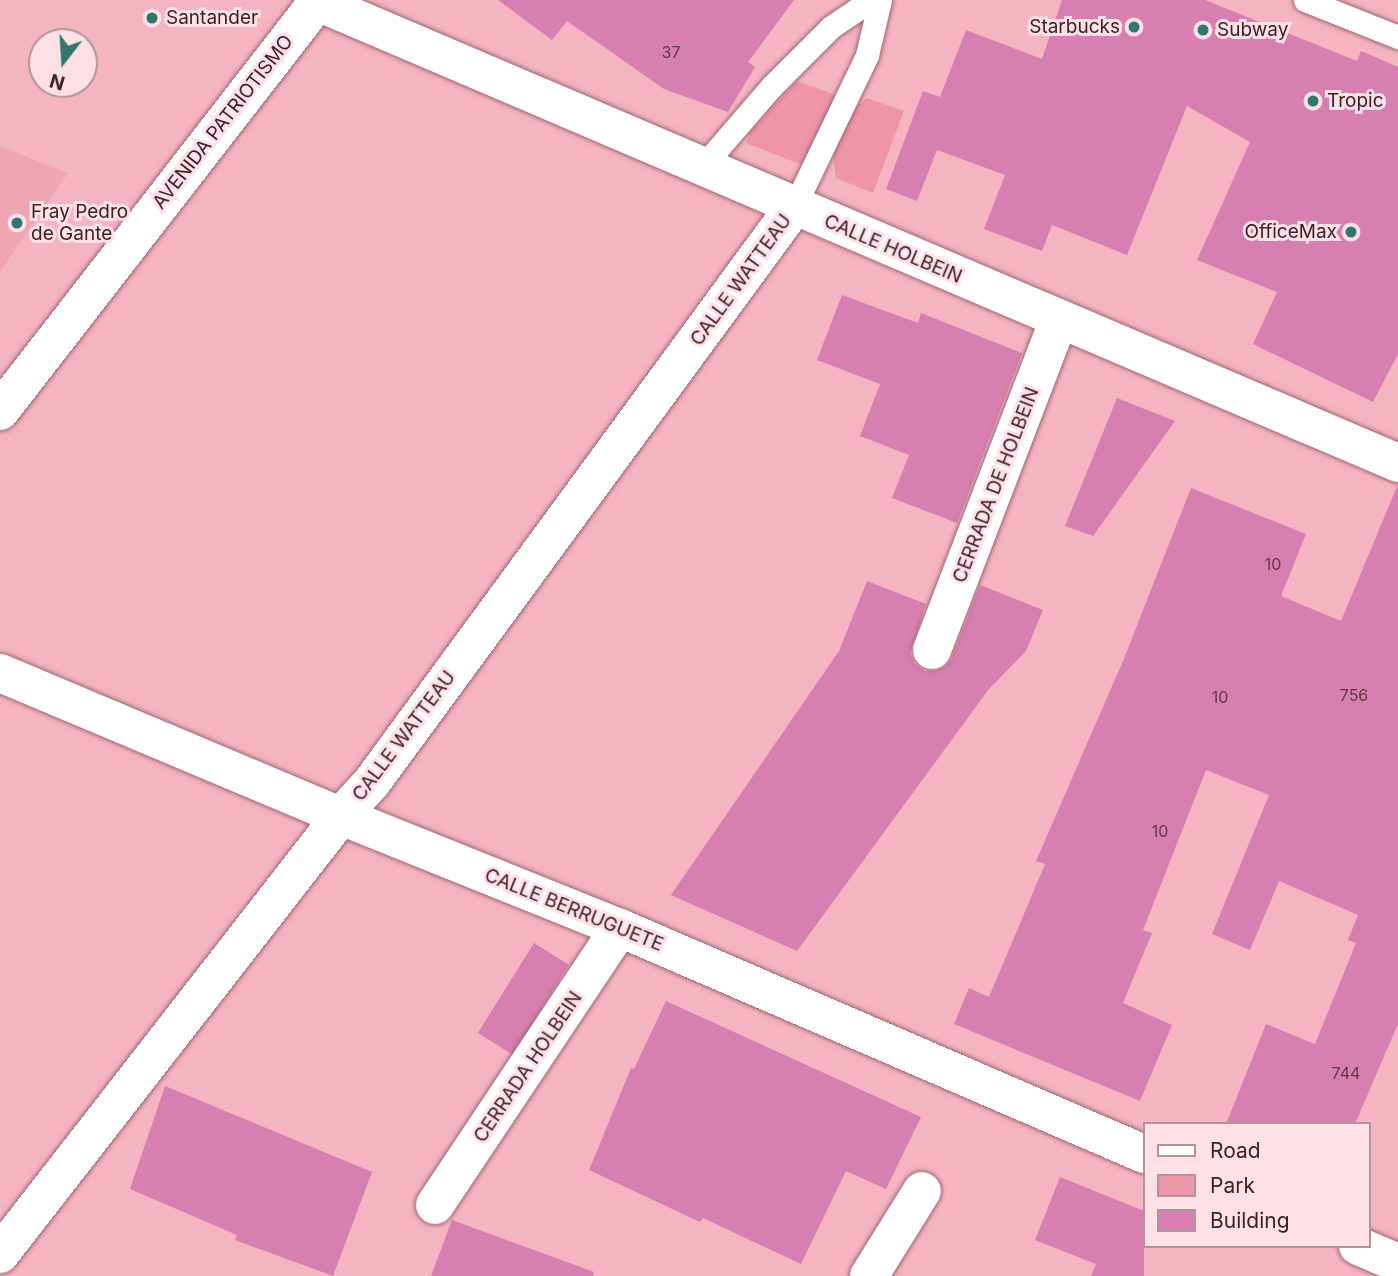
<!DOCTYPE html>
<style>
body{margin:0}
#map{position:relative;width:1398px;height:1276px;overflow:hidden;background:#f5b4c1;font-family:Inter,sans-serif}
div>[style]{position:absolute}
.built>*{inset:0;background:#eea6b4}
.green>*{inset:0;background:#ee95a8}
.building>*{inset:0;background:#d77fb0;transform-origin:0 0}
.roads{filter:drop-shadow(0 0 2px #a06572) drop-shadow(0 0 2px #a06572)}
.service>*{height:23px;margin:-11.5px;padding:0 11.5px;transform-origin:11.5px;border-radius:11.5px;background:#fff}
.minor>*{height:38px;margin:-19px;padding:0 19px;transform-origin:19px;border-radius:19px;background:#fff}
.primary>*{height:38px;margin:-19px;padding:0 19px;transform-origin:19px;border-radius:19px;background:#fff}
.dots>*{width:19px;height:19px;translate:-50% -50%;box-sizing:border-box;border:4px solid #fde1e6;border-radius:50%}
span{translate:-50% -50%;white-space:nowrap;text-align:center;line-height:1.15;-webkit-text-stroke:6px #fde1e6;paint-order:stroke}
.number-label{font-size:16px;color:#623949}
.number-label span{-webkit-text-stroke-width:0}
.poi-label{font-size:19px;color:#3b2227}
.left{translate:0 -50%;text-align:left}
.right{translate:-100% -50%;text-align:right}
.street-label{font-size:19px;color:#3b2227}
.legend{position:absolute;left:1143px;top:1122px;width:228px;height:126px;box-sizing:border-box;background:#fde1e6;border:2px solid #af959a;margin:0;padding:9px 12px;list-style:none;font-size:21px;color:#3b2227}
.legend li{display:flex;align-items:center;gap:14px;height:35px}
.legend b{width:35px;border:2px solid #af959a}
.north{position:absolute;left:28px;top:28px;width:70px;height:70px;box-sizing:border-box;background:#fde1e6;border:2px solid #af959a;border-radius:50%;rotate:197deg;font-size:19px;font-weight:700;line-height:28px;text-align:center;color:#3b2227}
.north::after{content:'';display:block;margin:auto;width:24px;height:32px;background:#307770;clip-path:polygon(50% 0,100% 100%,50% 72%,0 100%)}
</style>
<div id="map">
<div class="built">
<i style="clip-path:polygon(0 146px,68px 173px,0 272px)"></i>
</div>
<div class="green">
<i style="clip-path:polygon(797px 81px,836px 95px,802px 165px,746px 143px,751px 131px)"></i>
<i style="clip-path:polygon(867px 98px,904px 111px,873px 193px,836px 178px,832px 150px,851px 111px)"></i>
</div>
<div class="building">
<i style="clip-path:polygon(498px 0,794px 0,748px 62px,755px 67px,728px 112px,664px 89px,567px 21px,552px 40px)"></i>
<i style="clip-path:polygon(1062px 0,1205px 0,1357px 61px,1361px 51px,1398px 67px,1398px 354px,1373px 402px,1253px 344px,1277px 292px,1197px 260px,1250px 142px,1187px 106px,1127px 255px,1052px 225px,1042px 251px,984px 229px,1005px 175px,937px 150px,917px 201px,886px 189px,923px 91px,940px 97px,966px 30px,1042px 59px)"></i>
<i style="clip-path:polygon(842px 295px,918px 323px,921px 313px,1022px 353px,957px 523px,892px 498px,909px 455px,860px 436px,880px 384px,817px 360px)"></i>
<i style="clip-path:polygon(1117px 398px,1175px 421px,1093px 536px,1065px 526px)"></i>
<i style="clip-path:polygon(1398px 484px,1398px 1024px,1355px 1124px,1226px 1124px,1266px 1024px,1315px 1044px,1356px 943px,1348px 940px,1358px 915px,1279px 881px,1250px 950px,1212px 934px,1269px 795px,1206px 770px,1143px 930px,1152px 933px,1123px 1003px,1172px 1025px,1140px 1101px,954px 1024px,969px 988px,989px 997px,1045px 864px,1036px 861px,1123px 661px,1191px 488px,1306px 534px,1281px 596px,1341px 621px)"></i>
<i style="clip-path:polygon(867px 581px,926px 604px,910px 653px,915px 664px,925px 671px,936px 671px,945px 667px,952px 658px,980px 585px,1043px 610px,1026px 651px,989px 689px,797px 951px,671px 895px,839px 651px)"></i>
<i style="left:534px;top:943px;width:41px;height:106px;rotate:32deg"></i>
<i style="clip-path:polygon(666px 1001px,921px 1117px,886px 1189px,846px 1171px,801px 1264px,703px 1218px,700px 1222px,589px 1170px,631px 1068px,634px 1069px)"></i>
<i style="clip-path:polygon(165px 1086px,372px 1172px,333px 1276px,235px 1240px,237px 1235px,130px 1189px)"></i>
<i style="clip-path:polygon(1060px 1177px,1144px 1211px,1144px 1276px,1091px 1276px,1096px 1264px,1035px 1240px)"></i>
<i style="clip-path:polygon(452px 1220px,594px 1272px,593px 1276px,431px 1276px)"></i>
</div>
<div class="roads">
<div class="service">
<i style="left:1305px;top:0;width:100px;rotate:21.7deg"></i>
<i style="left:702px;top:167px;width:107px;rotate:-49.2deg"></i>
<i style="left:772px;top:86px;width:83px;rotate:-45deg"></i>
<i style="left:831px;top:27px;width:48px;rotate:-34deg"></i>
<i style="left:794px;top:207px;width:169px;rotate:-64.3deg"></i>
<i style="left:867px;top:55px;width:57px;rotate:-76.7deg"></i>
</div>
<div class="minor">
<i style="left:313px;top:0;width:1180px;rotate:23.11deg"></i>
<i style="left:932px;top:650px;width:355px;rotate:-69deg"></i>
<i style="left:0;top:673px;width:370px;rotate:22.8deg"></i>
<i style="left:341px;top:816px;width:301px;rotate:21.9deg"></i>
<i style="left:620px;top:928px;width:571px;rotate:23.33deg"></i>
<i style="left:435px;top:1205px;width:333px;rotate:-56.3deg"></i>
<i style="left:1358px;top:1246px;width:43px;rotate:23deg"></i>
<i style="left:0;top:1254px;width:555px;rotate:-52.1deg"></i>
<i style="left:341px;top:816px;width:46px;rotate:-47.6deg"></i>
<i style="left:372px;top:782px;width:713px;rotate:-53.72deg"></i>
<i style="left:869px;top:1276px;width:100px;rotate:-58.1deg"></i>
</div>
<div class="primary">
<i style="left:0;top:411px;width:520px;rotate:-52.18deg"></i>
</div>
</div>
<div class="dots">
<i style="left:152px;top:18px;background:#307770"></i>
<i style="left:1134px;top:27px;background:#307770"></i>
<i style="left:1203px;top:30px;background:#307770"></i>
<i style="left:1313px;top:101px;background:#307770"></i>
<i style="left:17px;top:223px;background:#307770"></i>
<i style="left:1351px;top:232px;background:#307770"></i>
</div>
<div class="number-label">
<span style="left:671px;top:52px">37</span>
<span style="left:1273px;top:564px">10</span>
<span style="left:1354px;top:695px">756</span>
<span style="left:1220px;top:697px">10</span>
<span style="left:1160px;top:831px">10</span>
<span style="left:1346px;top:1073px">744</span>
</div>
<div class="poi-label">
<span class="left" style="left:166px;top:18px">Santander</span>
<span class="right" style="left:1120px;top:27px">Starbucks</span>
<span class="left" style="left:1217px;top:30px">Subway</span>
<span class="left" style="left:1327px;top:101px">Tropic</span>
<span class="left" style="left:31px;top:223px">Fray Pedro<br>de Gante</span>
<span class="right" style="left:1337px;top:232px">OfficeMax</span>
</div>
<div class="street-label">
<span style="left:223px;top:122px;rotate:-52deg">AVENIDA PATRIOTISMO</span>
<span style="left:893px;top:249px;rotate:23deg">CALLE HOLBEIN</span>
<span style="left:741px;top:280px;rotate:-54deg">CALLE WATTEAU</span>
<span style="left:996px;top:485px;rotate:-69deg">CERRADA DE HOLBEIN</span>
<span style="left:404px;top:736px;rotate:-53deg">CALLE WATTEAU</span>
<span style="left:574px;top:910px;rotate:22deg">CALLE BERRUGUETE</span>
<span style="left:528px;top:1067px;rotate:-56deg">CERRADA HOLBEIN</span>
</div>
<ul class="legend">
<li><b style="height:9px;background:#fff"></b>Road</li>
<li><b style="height:19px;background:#ee95a8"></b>Park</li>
<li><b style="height:19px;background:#d77fb0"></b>Building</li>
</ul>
<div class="north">N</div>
</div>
